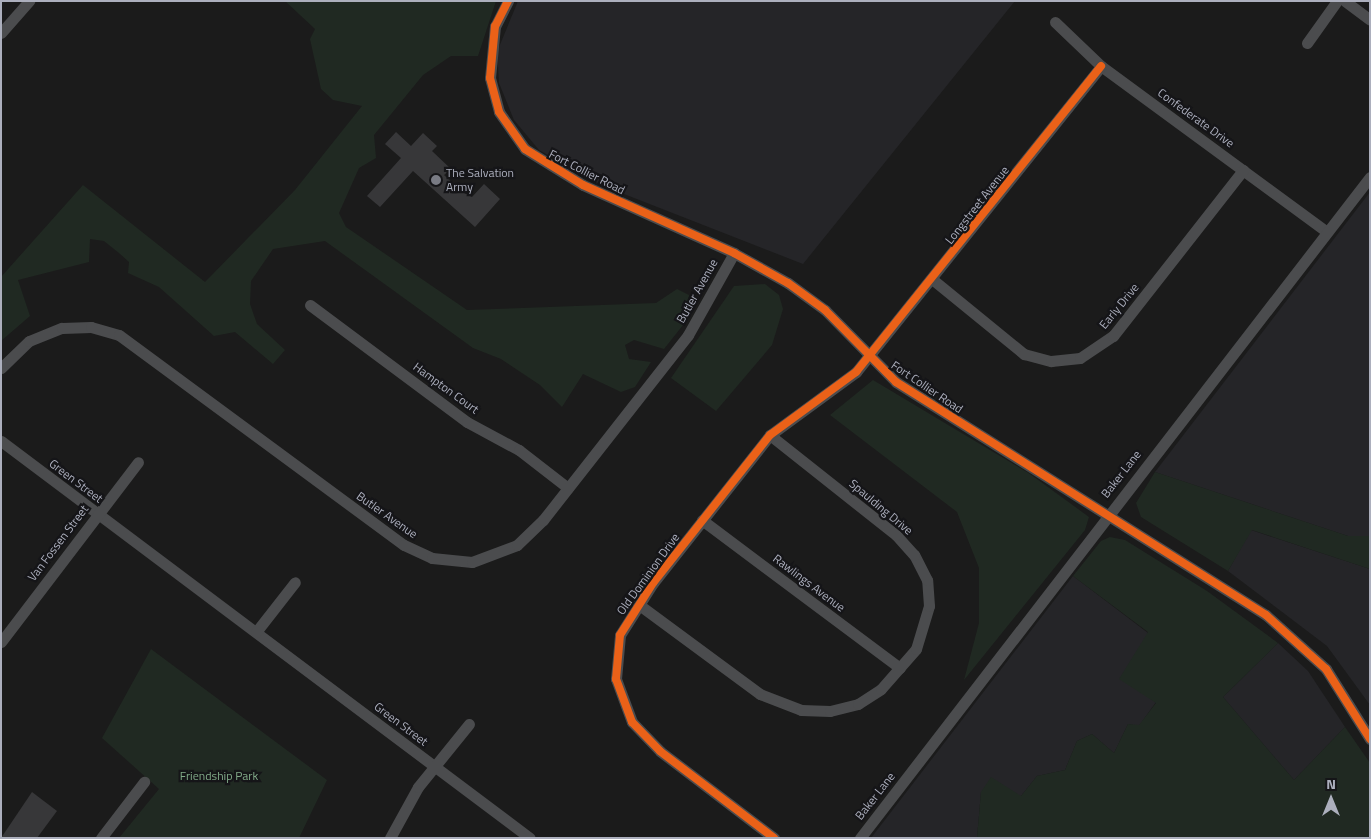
<!DOCTYPE html>
<style>
body{margin:0}
#map{position:relative;width:1371px;height:839px;overflow:hidden;background:#1b1b1b;font-family:"Titillium Web",sans-serif}
div>[style]{position:absolute}
.built>*{inset:0;background:#252528}
.green>*{inset:0;background:#202922}
.building>*{inset:0;background:#373739}
.minor>*{height:11px;margin:-5.5px;padding:0 5.5px;transform-origin:5.5px;border-radius:5.5px;background:#4b4c4e}
.cycleway>*{height:8px;margin:-4px;padding:0 4px;transform-origin:4px;border-radius:4px;background:#ea6118}
.dots>*{width:14px;height:14px;translate:-50% -50%;box-sizing:border-box;border:2px solid #151518;border-radius:50%}
span{translate:-50% -50%;white-space:nowrap;text-align:center;line-height:1.15;-webkit-text-stroke:4.5px #151518;paint-order:stroke}
.street-label{font-size:12px;color:#acafbd}
.poi-label{font-size:12px;color:#acafbd}
.left{translate:0 -50%;text-align:left}
.park-label{font-size:12px;color:#81a988}
.frame{position:absolute;inset:0;border:2px solid #acafbd;pointer-events:none}
.north{position:absolute;left:1306px;top:774px;width:50px;height:50px;-webkit-text-stroke:4px #151518;paint-order:stroke;rotate:0deg;font-size:14px;font-weight:700;line-height:20px;text-align:center;color:#acafbd}
.north::after{content:'';display:block;margin:auto;width:18px;height:22px;background:#acafbd;clip-path:polygon(50% 0,100% 100%,50% 72%,0 100%)}
</style>
<div id="map">
<div class="built">
<i style="clip-path:polygon(518px 1px,1015px 1px,803px 264px,601px 185px,539px 150px,514px 120px,499px 83px,497px 52px)"></i>
<i style="clip-path:polygon(1370px 192px,1370px 536px,1348px 536px,1155px 472px)"></i>
<i style="clip-path:polygon(1251px 530px,1370px 569px,1370px 705px,1327px 646px,1228px 571px)"></i>
<i style="clip-path:polygon(1073px 576px,1148px 633px,1156px 702px,1139px 726px,1128px 724px,1114px 753px,1092px 734px,1077px 741px,1065px 770px,1037px 776px,1021px 796px,981px 792px,977px 838px,871px 838px)"></i>
<i style="clip-path:polygon(1278px 643px,1308px 671px,1345px 727px,1294px 780px,1223px 697px)"></i>
</div>
<div class="green">
<i style="clip-path:polygon(285px 1px,496px 1px,478px 56px,451px 56px,423px 75px,374px 135px,376px 158px,359px 168px,339px 213px,346px 227px,467px 310px,656px 303px,677px 289px,689px 295px,687px 320px,664px 349px,634px 340px,625px 345px,629px 359px,651px 362px,635px 387px,621px 392px,583px 374px,562px 407px,540px 385px,501px 359px,473px 348px,325px 241px,273px 249px,251px 281px,250px 304px,257px 324px,285px 350px,273px 364px,235px 332px,214px 336px,159px 287px,128px 273px,129px 262px,119px 253px,104px 241px,90px 239px,89px 262px,18px 280px,30px 316px,1px 341px,1px 277px,83px 185px,205px 282px,295px 190px,362px 106px,333px 100px,321px 89px,310px 39px,315px 29px)"></i>
<i style="clip-path:polygon(765px 284px,779px 295px,783px 309px,772px 345px,716px 411px,671px 378px,734px 286px)"></i>
<i style="clip-path:polygon(873px 380px,1030px 474px,1089px 517px,1085px 530px,964px 680px,979px 623px,979px 568px,957px 512px,830px 415px)"></i>
<i style="clip-path:polygon(1155px 472px,1348px 536px,1370px 536px,1370px 569px,1252px 530px,1228px 571px,1141px 517px,1136px 503px)"></i>
<i style="clip-path:polygon(1110px 537px,1125px 540px,1207px 591px,1278px 643px,1223px 697px,1294px 780px,1345px 727px,1370px 763px,1370px 838px,977px 838px,981px 792px,991px 777px,1021px 796px,1037px 776px,1065px 770px,1077px 741px,1092px 734px,1114px 753px,1128px 724px,1139px 725px,1156px 703px,1119px 679px,1148px 632px,1073px 576px,1101px 541px)"></i>
<i style="clip-path:polygon(151px 649px,327px 780px,299px 838px,119px 838px,159px 789px,102px 738px)"></i>
</div>
<div class="building">
<i style="clip-path:polygon(396px 132px,411px 146px,423px 133px,437px 146px,432px 151px,451px 169px,444px 175px,462px 192px,472px 197px,484px 184px,500px 199px,475px 227px,413px 171px,380px 207px,367px 196px,401px 158px,385px 144px)"></i>
<i style="clip-path:polygon(32px 792px,57px 811px,37px 838px,1px 838px)"></i>
</div>
<div class="minor">
<i style="left:508px;top:1px;width:28px;rotate:117deg"></i>
<i style="left:495px;top:26px;width:52px;rotate:95.5deg"></i>
<i style="left:490px;top:78px;width:35px;rotate:75deg"></i>
<i style="left:499px;top:112px;width:45px;rotate:54.9deg"></i>
<i style="left:525px;top:149px;width:68px;rotate:31.8deg"></i>
<i style="left:583px;top:185px;width:166px;rotate:24.2deg"></i>
<i style="left:734px;top:253px;width:62px;rotate:29.1deg"></i>
<i style="left:788px;top:283px;width:46px;rotate:36.1deg"></i>
<i style="left:825px;top:310px;width:101px;rotate:45.4deg"></i>
<i style="left:896px;top:382px;width:437px;rotate:32.2deg"></i>
<i style="left:1266px;top:615px;width:81px;rotate:42deg"></i>
<i style="left:1326px;top:669px;width:83px;rotate:57.8deg"></i>
<i style="left:1345px;top:1px;width:31px;rotate:37deg"></i>
<i style="left:1055px;top:22px;width:64px;rotate:43.7deg"></i>
<i style="left:1101px;top:66px;width:279px;rotate:36.3deg"></i>
<i style="left:1px;top:33px;width:43px;rotate:-48.8deg"></i>
<i style="left:1307px;top:43px;width:52px;rotate:-54.5deg"></i>
<i style="left:932px;top:279px;width:119px;rotate:39.2deg"></i>
<i style="left:1024px;top:354px;width:28px;rotate:15deg"></i>
<i style="left:1051px;top:361px;width:29px;rotate:-6deg"></i>
<i style="left:1080px;top:358px;width:40px;rotate:-34deg"></i>
<i style="left:1113px;top:336px;width:211px;rotate:-51.9deg"></i>
<i style="left:310px;top:305px;width:196px;rotate:36.7deg"></i>
<i style="left:467px;top:422px;width:59px;rotate:28.3deg"></i>
<i style="left:519px;top:450px;width:62px;rotate:37.8deg"></i>
<i style="left:1px;top:368px;width:39px;rotate:-44deg"></i>
<i style="left:29px;top:341px;width:35px;rotate:-22deg"></i>
<i style="left:62px;top:328px;width:29px;rotate:-2deg"></i>
<i style="left:91px;top:327px;width:29px;rotate:16deg"></i>
<i style="left:119px;top:335px;width:354px;rotate:36.4deg"></i>
<i style="left:404px;top:545px;width:31px;rotate:25deg"></i>
<i style="left:432px;top:558px;width:40px;rotate:5.7deg"></i>
<i style="left:472px;top:562px;width:48px;rotate:-20.7deg"></i>
<i style="left:517px;top:545px;width:36px;rotate:-44deg"></i>
<i style="left:543px;top:520px;width:235px;rotate:-51.9deg"></i>
<i style="left:688px;top:335px;width:94px;rotate:-60.7deg"></i>
<i style="left:1px;top:441px;width:661px;rotate:36.89deg"></i>
<i style="left:702px;top:520px;width:247px;rotate:36.8deg"></i>
<i style="left:638px;top:604px;width:152px;rotate:36.4deg"></i>
<i style="left:760px;top:694px;width:44px;rotate:21.3deg"></i>
<i style="left:801px;top:710px;width:29px;rotate:2deg"></i>
<i style="left:830px;top:711px;width:29px;rotate:-14deg"></i>
<i style="left:858px;top:704px;width:27px;rotate:-33deg"></i>
<i style="left:881px;top:689px;width:53px;rotate:-48.8deg"></i>
<i style="left:916px;top:649px;width:45px;rotate:-73.2deg"></i>
<i style="left:929px;top:606px;width:26px;rotate:-94deg"></i>
<i style="left:927px;top:580px;width:28px;rotate:-117deg"></i>
<i style="left:914px;top:555px;width:27px;rotate:-132deg"></i>
<i style="left:896px;top:535px;width:161px;rotate:-141.6deg"></i>
<i style="left:256px;top:632px;width:63px;rotate:-52deg"></i>
<i style="left:1px;top:642px;width:226px;rotate:-52.7deg"></i>
<i style="left:101px;top:838px;width:71px;rotate:-52.5deg"></i>
<i style="left:390px;top:838px;width:58px;rotate:-61.2deg"></i>
<i style="left:418px;top:787px;width:81px;rotate:-51deg"></i>
<i style="left:774px;top:838px;width:143px;rotate:-142.7deg"></i>
<i style="left:660px;top:751px;width:40px;rotate:-134deg"></i>
<i style="left:632px;top:722px;width:46px;rotate:-110.4deg"></i>
<i style="left:616px;top:679px;width:44px;rotate:-84.8deg"></i>
<i style="left:620px;top:635px;width:62px;rotate:-57.6deg"></i>
<i style="left:653px;top:583px;width:189px;rotate:-51.7deg"></i>
<i style="left:770px;top:435px;width:107px;rotate:-36.2deg"></i>
<i style="left:856px;top:372px;width:392px;rotate:-51.3deg"></i>
<i style="left:860px;top:838px;width:835px;rotate:-52.35deg"></i>
</div>
<div class="cycleway">
<i style="left:508px;top:1px;width:28px;rotate:117deg"></i>
<i style="left:495px;top:26px;width:52px;rotate:95.5deg"></i>
<i style="left:490px;top:78px;width:35px;rotate:75deg"></i>
<i style="left:499px;top:112px;width:45px;rotate:54.9deg"></i>
<i style="left:525px;top:149px;width:68px;rotate:31.8deg"></i>
<i style="left:583px;top:185px;width:166px;rotate:24.2deg"></i>
<i style="left:734px;top:253px;width:62px;rotate:29.1deg"></i>
<i style="left:788px;top:283px;width:46px;rotate:36.1deg"></i>
<i style="left:825px;top:310px;width:101px;rotate:45.4deg"></i>
<i style="left:896px;top:382px;width:437px;rotate:32.2deg"></i>
<i style="left:1266px;top:615px;width:81px;rotate:42deg"></i>
<i style="left:1326px;top:669px;width:83px;rotate:57.8deg"></i>
<i style="left:774px;top:838px;width:143px;rotate:-142.7deg"></i>
<i style="left:660px;top:751px;width:40px;rotate:-134deg"></i>
<i style="left:632px;top:722px;width:46px;rotate:-110.4deg"></i>
<i style="left:616px;top:679px;width:44px;rotate:-84.8deg"></i>
<i style="left:620px;top:635px;width:62px;rotate:-57.6deg"></i>
<i style="left:653px;top:583px;width:189px;rotate:-51.7deg"></i>
<i style="left:770px;top:435px;width:107px;rotate:-36.2deg"></i>
<i style="left:856px;top:372px;width:392px;rotate:-51.3deg"></i>
</div>
<div class="dots">
<i style="left:436px;top:180px;background:#797b84"></i>
</div>
<div class="street-label">
<span style="left:1196px;top:118px;rotate:36deg">Confederate Drive</span>
<span style="left:587px;top:172px;rotate:27deg">Fort Collier Road</span>
<span style="left:977px;top:205px;rotate:-52deg">Longstreet Avenue</span>
<span style="left:697px;top:291px;rotate:-61deg">Butler Avenue</span>
<span style="left:1119px;top:306px;rotate:-51deg">Early Drive</span>
<span style="left:927px;top:387px;rotate:34deg">Fort Collier Road</span>
<span style="left:446px;top:388px;rotate:36deg">Hampton Court</span>
<span style="left:1121px;top:474px;rotate:-52deg">Baker Lane</span>
<span style="left:76px;top:481px;rotate:37deg">Green Street</span>
<span style="left:881px;top:507px;rotate:40deg">Spaulding Drive</span>
<span style="left:387px;top:515px;rotate:35deg">Butler Avenue</span>
<span style="left:58px;top:543px;rotate:-53deg">Van Fossen Street</span>
<span style="left:648px;top:574px;rotate:-54deg">Old Dominion Drive</span>
<span style="left:809px;top:583px;rotate:37deg">Rawlings Avenue</span>
<span style="left:401px;top:724px;rotate:37deg">Green Street</span>
<span style="left:875px;top:796px;rotate:-52deg">Baker Lane</span>
</div>
<div class="poi-label">
<span class="left" style="left:446px;top:180px">The Salvation<br>Army</span>
</div>
<div class="park-label">
<span style="left:219px;top:776px">Friendship Park</span>
</div>
<div class="frame"></div>
<div class="north">N</div>
</div>
